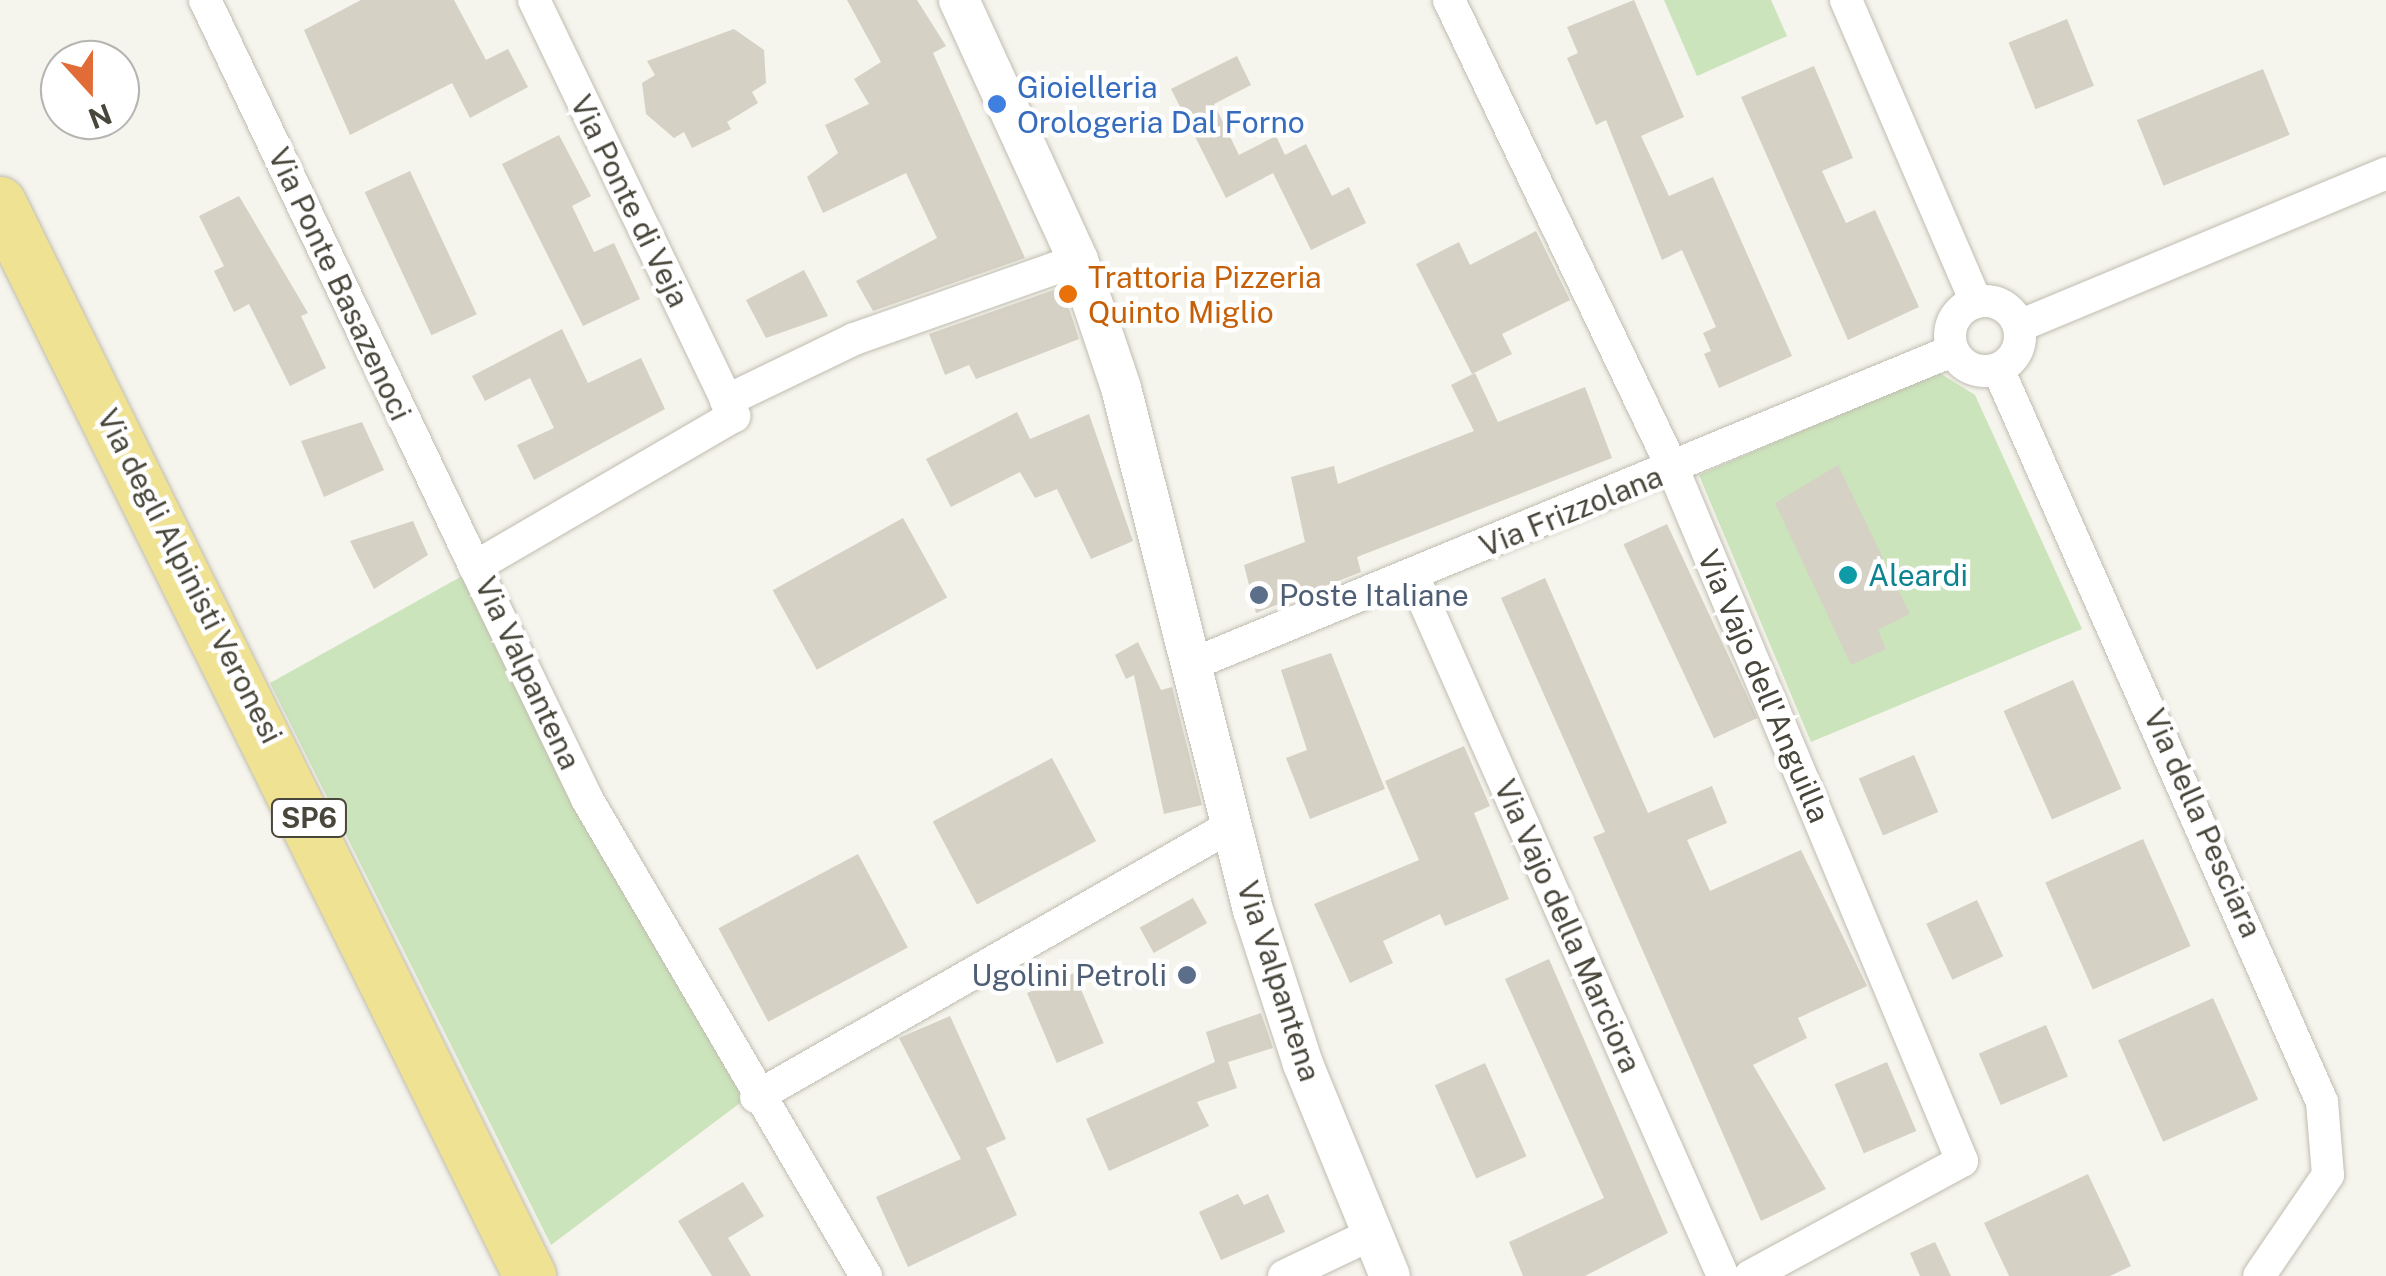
<!DOCTYPE html>
<style>
body{margin:0}
#map{position:relative;width:2386px;height:1276px;overflow:hidden;background:#f5f4ed;font-family:"Public Sans",sans-serif}
div>[style]{position:absolute}
.green>*{inset:0;background:#cbe4bb}
.building>*{inset:0;background:#d5d1c4;transform-origin:0 0}
.roads{filter:drop-shadow(0 0 2px #c0bdb0) drop-shadow(0 0 2px #c0bdb0)}
.minor>*{height:32px;margin:-16px;padding:0 16px;transform-origin:16px;border-radius:16px;background:#fff}
.minor>.ring{margin:-16px;padding:0;box-sizing:content-box;background:none;border:32px solid #fff;border-radius:50%}
.tertiary>*{height:40px;margin:-20px;padding:0 20px;transform-origin:20px;border-radius:20px;background:#fff}
.trunk>*{height:52px;margin:-26px;padding:0 26px;transform-origin:26px;border-radius:26px;background:#f0e293}
.dots>*{width:28px;height:28px;translate:-50% -50%;box-sizing:border-box;border:5px solid #fff;border-radius:50%}
span{translate:-50% -50%;white-space:nowrap;text-align:center;line-height:1.15;-webkit-text-stroke:9px #fff;paint-order:stroke}
.shield-label span{padding:2px 8px;background:#fff;border:2px solid;border-radius:8px;-webkit-text-stroke-width:0}
.shield-label{font-size:28px;color:#49463b;font-weight:700}
.shop-label{font-size:30px;color:#366cbe}
.left{translate:0 -50%;text-align:left}
.street-label{font-size:30px;color:#49463b}
.food-label{font-size:30px;color:#c56008}
.culture-label{font-size:30px;color:#0d838f}
.service-label{font-size:30px;color:#4e5e75}
.right{translate:-100% -50%;text-align:right}
.north{position:absolute;left:40px;top:40px;width:100px;height:100px;box-sizing:border-box;background:#fff;border:2px solid #b6b5b1;border-radius:50%;rotate:159deg;font-size:28px;font-weight:700;line-height:40px;text-align:center;color:#49463b}
.north::after{content:'';display:block;margin:auto;width:35px;height:45px;background:#e26c37;clip-path:polygon(50% 0,100% 100%,50% 72%,0 100%)}
</style>
<div id="map">
<div class="green">
<i style="clip-path:polygon(1664px 0,1771px 0,1787px 36px,1697px 76px)"></i>
<i style="clip-path:polygon(1938px 372px,1975px 395px,2082px 629px,1811px 742px,1699px 475px)"></i>
<i style="clip-path:polygon(464px 575px,748px 1097px,551px 1245px,270px 683px)"></i>
</div>
<div class="building">
<i style="clip-path:polygon(361px 0,454px 0,486px 60px,508px 49px,528px 87px,470px 118px,452px 83px,350px 135px,304px 30px)"></i>
<i style="clip-path:polygon(847px 0,917px 0,946px 46px,933px 53px,1025px 258px,873px 311px,856px 281px,937px 238px,906px 173px,823px 213px,807px 177px,838px 153px,825px 125px,869px 104px,854px 79px,881px 62px)"></i>
<i style="clip-path:polygon(1634px 0,1684px 117px,1641px 136px,1669px 196px,1713px 177px,1792px 356px,1719px 388px,1704px 354px,1711px 351px,1703px 333px,1716px 327px,1682px 250px,1662px 260px,1606px 120px,1596px 125px,1567px 58px,1578px 53px,1567px 27px)"></i>
<i style="left:2067px;top:19px;width:72px;height:63px;rotate:68deg"></i>
<i style="clip-path:polygon(734px 29px,764px 50px,766px 83px,752px 92px,758px 103px,727px 122px,731px 129px,692px 148px,684px 132px,674px 138px,646px 114px,642px 83px,655px 75px,647px 61px)"></i>
<i style="clip-path:polygon(1237px 56px,1251px 85px,1214px 104px,1239px 155px,1276px 136px,1285px 155px,1306px 144px,1332px 196px,1349px 187px,1366px 223px,1311px 250px,1273px 173px,1226px 198px,1171px 89px)"></i>
<i style="clip-path:polygon(1814px 66px,1853px 158px,1822px 171px,1846px 223px,1875px 210px,1919px 307px,1848px 340px,1741px 97px)"></i>
<i style="left:2263px;top:69px;width:71px;height:136px;rotate:68deg"></i>
<i style="clip-path:polygon(559px 135px,591px 196px,572px 206px,594px 252px,614px 243px,640px 299px,583px 326px,502px 164px)"></i>
<i style="left:410px;top:171px;width:158px;height:50px;rotate:65deg"></i>
<i style="clip-path:polygon(239px 196px,308px 313px,301px 316px,326px 368px,290px 386px,249px 304px,234px 312px,214px 271px,224px 266px,199px 216px)"></i>
<i style="clip-path:polygon(1536px 231px,1570px 300px,1502px 334px,1512px 354px,1472px 374px,1416px 264px,1459px 242px,1470px 265px)"></i>
<i style="clip-path:polygon(804px 270px,828px 316px,766px 338px,746px 300px)"></i>
<i style="clip-path:polygon(1062px 287px,1079px 339px,976px 379px,969px 365px,945px 375px,929px 334px)"></i>
<i style="clip-path:polygon(562px 329px,588px 383px,641px 358px,665px 409px,534px 480px,517px 445px,554px 428px,530px 378px,485px 401px,472px 376px)"></i>
<i style="clip-path:polygon(1475px 373px,1498px 422px,1585px 387px,1612px 458px,1357px 557px,1361px 572px,1256px 613px,1244px 565px,1305px 542px,1291px 477px,1334px 466px,1338px 484px,1474px 431px,1451px 385px)"></i>
<i style="clip-path:polygon(1017px 412px,1030px 439px,1089px 414px,1133px 541px,1091px 559px,1057px 489px,1035px 498px,1020px 472px,951px 507px,926px 459px)"></i>
<i style="clip-path:polygon(362px 422px,384px 470px,324px 497px,301px 441px)"></i>
<i style="clip-path:polygon(1838px 465px,1910px 614px,1878px 630px,1886px 649px,1851px 665px,1775px 503px)"></i>
<i style="left:903px;top:518px;width:91px;height:149px;rotate:61deg"></i>
<i style="clip-path:polygon(413px 521px,428px 555px,374px 589px,350px 541px)"></i>
<i style="left:1667px;top:524px;width:214px;height:48px;rotate:65deg"></i>
<i style="clip-path:polygon(1545px 578px,1648px 813px,1712px 786px,1727px 823px,1687px 840px,1710px 891px,1801px 850px,1867px 986px,1798px 1018px,1807px 1038px,1753px 1065px,1826px 1189px,1761px 1221px,1593px 837px,1605px 832px,1501px 598px)"></i>
<i style="clip-path:polygon(1138px 642px,1161px 690px,1172px 687px,1202px 805px,1164px 814px,1134px 675px,1126px 679px,1115px 655px)"></i>
<i style="clip-path:polygon(1331px 653px,1385px 789px,1310px 819px,1286px 758px,1307px 750px,1281px 670px)"></i>
<i style="left:2073px;top:680px;width:119px;height:76px;rotate:66deg"></i>
<i style="clip-path:polygon(1464px 746px,1490px 806px,1474px 813px,1509px 899px,1445px 926px,1440px 914px,1383px 941px,1393px 963px,1350px 983px,1314px 904px,1419px 860px,1385px 781px)"></i>
<i style="left:1914px;top:755px;width:62px;height:60px;rotate:67deg"></i>
<i style="left:1052px;top:758px;width:94px;height:135px;rotate:62deg"></i>
<i style="left:2143px;top:839px;width:117px;height:107px;rotate:66deg"></i>
<i style="left:858px;top:854px;width:106px;height:158px;rotate:62deg"></i>
<i style="left:1193px;top:898px;width:29px;height:61px;rotate:61deg"></i>
<i style="left:1977px;top:900px;width:62px;height:56px;rotate:65deg"></i>
<i style="clip-path:polygon(1549px 959px,1668px 1233px,1585px 1276px,1523px 1276px,1509px 1242px,1604px 1198px,1505px 979px)"></i>
<i style="left:1074px;top:973px;width:76px;height:51px;rotate:67deg"></i>
<i style="left:2213px;top:998px;width:111px;height:104px;rotate:66deg"></i>
<i style="clip-path:polygon(1261px 1013px,1273px 1048px,1228px 1062px,1237px 1088px,1197px 1102px,1209px 1126px,1109px 1171px,1086px 1119px,1215px 1062px,1206px 1032px)"></i>
<i style="clip-path:polygon(950px 1016px,1006px 1139px,986px 1148px,1017px 1215px,908px 1267px,876px 1197px,961px 1159px,899px 1038px)"></i>
<i style="left:2046px;top:1025px;width:56px;height:73px;rotate:67deg"></i>
<i style="left:1887px;top:1062px;width:75px;height:57px;rotate:67deg"></i>
<i style="left:1485px;top:1063px;width:102px;height:55px;rotate:66deg"></i>
<i style="clip-path:polygon(2088px 1174px,2131px 1266px,2110px 1276px,2009px 1276px,1984px 1223px)"></i>
<i style="clip-path:polygon(743px 1182px,764px 1216px,728px 1238px,751px 1276px,712px 1276px,678px 1221px)"></i>
<i style="clip-path:polygon(1238px 1194px,1244px 1205px,1268px 1194px,1285px 1232px,1221px 1260px,1199px 1212px)"></i>
<i style="clip-path:polygon(1935px 1242px,1951px 1276px,1920px 1276px,1910px 1253px)"></i>
</div>
<div class="roads">
<div class="minor">
<i style="left:205px;top:0;width:628px;rotate:64.54deg"></i>
<i style="left:534px;top:0;width:462px;rotate:64.3deg"></i>
<i style="left:734px;top:416px;width:300px;rotate:149.8deg"></i>
<i style="left:475px;top:567px;width:258px;rotate:64.2deg"></i>
<i style="left:587px;top:799px;width:553px;rotate:59.68deg"></i>
<i style="left:1449px;top:0;width:520px;rotate:64.47deg"></i>
<i style="left:1673px;top:469px;width:750px;rotate:67.33deg"></i>
<i style="left:1962px;top:1161px;width:241px;rotate:151.5deg"></i>
<i style="left:1846px;top:0;width:329px;rotate:66.7deg"></i>
<i class="ring" style="left:1950px;top:301px;width:38px;height:38px"></i>
<i style="left:2019px;top:326px;width:398px;rotate:-22.6deg"></i>
<i style="left:1998px;top:369px;width:801px;rotate:66.15deg"></i>
<i style="left:2322px;top:1102px;width:73px;rotate:85.3deg"></i>
<i style="left:2328px;top:1175px;width:122px;rotate:124.3deg"></i>
<i style="left:726px;top:401px;width:142px;rotate:-25.8deg"></i>
<i style="left:854px;top:339px;width:238px;rotate:-19.4deg"></i>
<i style="left:1413px;top:576px;width:766px;rotate:66.11deg"></i>
<i style="left:1188px;top:666px;width:826px;rotate:-22.41deg"></i>
<i style="left:756px;top:1097px;width:547px;rotate:-29.71deg"></i>
<i style="left:1284px;top:1276px;width:98px;rotate:-25.5deg"></i>
</div>
<div class="tertiary">
<i style="left:959px;top:0;width:286px;rotate:65.4deg"></i>
<i style="left:1078px;top:260px;width:135px;rotate:71.4deg"></i>
<i style="left:1121px;top:388px;width:538px;rotate:75.81deg"></i>
<i style="left:1253px;top:910px;width:162px;rotate:72deg"></i>
<i style="left:1303px;top:1064px;width:229px;rotate:67.7deg"></i>
</div>
<div class="trunk">
<i style="left:0;top:203px;width:1197px;rotate:63.71deg"></i>
</div>
</div>
<div class="dots">
<i style="left:997px;top:104px;background:#3f7fe0"></i>
<i style="left:1068px;top:294px;background:#e8710a"></i>
<i style="left:1848px;top:575px;background:#0f9aa8"></i>
<i style="left:1259px;top:595px;background:#5c6f8a"></i>
<i style="left:1187px;top:975px;background:#5c6f8a"></i>
</div>
<div class="shield-label">
<span style="left:309px;top:818px">SP6</span>
</div>
<div class="shop-label">
<span class="left" style="left:1017px;top:104px">Gioielleria<br>Orologeria Dal Forno</span>
</div>
<div class="street-label">
<span style="left:630px;top:201px;rotate:64deg">Via Ponte di Veja</span>
<span style="left:340px;top:284px;rotate:65deg">Via Ponte Basazenoci</span>
<span style="left:1571px;top:511px;rotate:-22deg">Via Frizzolana</span>
<span style="left:190px;top:576px;rotate:63deg">Via degli Alpinisti Veronesi</span>
<span style="left:528px;top:673px;rotate:65deg">Via Valpantena</span>
<span style="left:1764px;top:686px;rotate:67deg">Via Vajo dell'Anguilla</span>
<span style="left:2203px;top:823px;rotate:66deg">Via della Pesciara</span>
<span style="left:1568px;top:926px;rotate:66deg">Via Vajo della Marciora</span>
<span style="left:1279px;top:981px;rotate:72deg">Via Valpantena</span>
</div>
<div class="food-label">
<span class="left" style="left:1088px;top:294px">Trattoria Pizzeria<br>Quinto Miglio</span>
</div>
<div class="culture-label">
<span class="left" style="left:1868px;top:575px">Aleardi</span>
</div>
<div class="service-label">
<span class="left" style="left:1279px;top:595px">Poste Italiane</span>
<span class="right" style="left:1167px;top:975px">Ugolini Petroli</span>
</div>
<div class="north">N</div>
</div>
